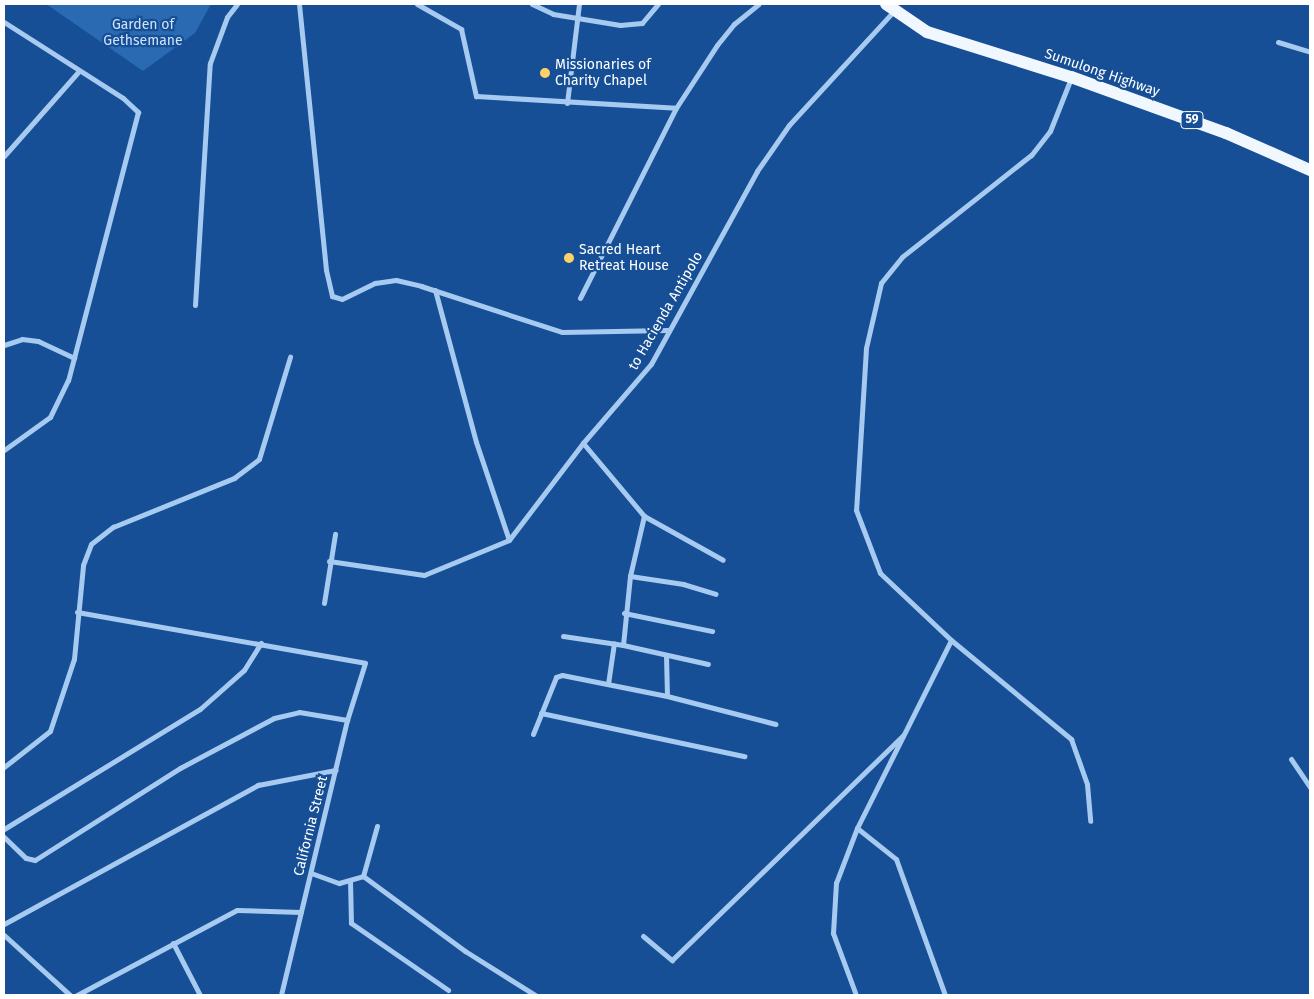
<!DOCTYPE html>
<style>
body{margin:0}
#map{position:relative;width:1314px;height:999px;overflow:hidden;background:#164f95;font-family:"Fira Sans",sans-serif}
div>[style]{position:absolute}
.green>*{inset:0;background:#2a6ab3}
.minor>*{height:5px;margin:-2.5px;padding:0 2.5px;transform-origin:2.5px;border-radius:2.5px;background:#a7caf1}
.primary>*{height:12px;margin:-6px;padding:0 6px;transform-origin:6px;border-radius:6px;background:#f1f7ff}
.dots>*{width:14px;height:14px;translate:-50% -50%;box-sizing:border-box;border:2px solid #164f95;border-radius:50%}
span{translate:-50% -50%;white-space:nowrap;text-align:center;line-height:1.15;-webkit-text-stroke:4.5px #164f95;paint-order:stroke}
.shield-label span{padding:1px 4px;background:#164f95;border:1px solid;border-radius:4px;-webkit-text-stroke-width:0}
.shield-label{font-size:12px;color:#fff;font-weight:700}
.park-label{font-size:14px;color:#cee3fc}
.poi-label{font-size:14px;color:#fff}
.left{translate:0 -50%;text-align:left}
.street-label{font-size:14px;color:#fff}
.frame{position:absolute;inset:0;border:5px solid #fff;pointer-events:none}
</style>
<div id="map">
<div class="green">
<i style="clip-path:polygon(46px 4px,211px 4px,195px 33px,143px 71px)"></i>
</div>
<div class="minor">
<i style="left:299px;top:4px;width:267px;rotate:84.2deg"></i>
<i style="left:326px;top:270px;width:27px;rotate:77deg"></i>
<i style="left:332px;top:296px;width:10px;rotate:17deg"></i>
<i style="left:342px;top:299px;width:37px;rotate:-26deg"></i>
<i style="left:375px;top:283px;width:21px;rotate:-8deg"></i>
<i style="left:396px;top:280px;width:26px;rotate:13deg"></i>
<i style="left:421px;top:286px;width:148px;rotate:18.1deg"></i>
<i style="left:562px;top:332px;width:106px;rotate:-1.1deg"></i>
<i style="left:417px;top:4px;width:51px;rotate:29.6deg"></i>
<i style="left:461px;top:29px;width:69px;rotate:77.4deg"></i>
<i style="left:476px;top:96px;width:200px;rotate:3.4deg"></i>
<i style="left:532px;top:4px;width:23px;rotate:25deg"></i>
<i style="left:553px;top:14px;width:68px;rotate:9.3deg"></i>
<i style="left:620px;top:25px;width:22px;rotate:-5deg"></i>
<i style="left:642px;top:23px;width:25px;rotate:-50deg"></i>
<i style="left:4px;top:22px;width:141px;rotate:32.6deg"></i>
<i style="left:123px;top:98px;width:21px;rotate:43deg"></i>
<i style="left:138px;top:112px;width:277px;rotate:104.6deg"></i>
<i style="left:68px;top:380px;width:41px;rotate:115.9deg"></i>
<i style="left:50px;top:417px;width:57px;rotate:144.3deg"></i>
<i style="left:1278px;top:42px;width:34px;rotate:17deg"></i>
<i style="left:1071px;top:78px;width:57px;rotate:111.6deg"></i>
<i style="left:1050px;top:131px;width:31px;rotate:128deg"></i>
<i style="left:1031px;top:155px;width:164px;rotate:141.7deg"></i>
<i style="left:902px;top:257px;width:33px;rotate:129deg"></i>
<i style="left:881px;top:283px;width:67px;rotate:103deg"></i>
<i style="left:866px;top:348px;width:162px;rotate:93.5deg"></i>
<i style="left:856px;top:510px;width:67px;rotate:69.1deg"></i>
<i style="left:880px;top:573px;width:98px;rotate:43.3deg"></i>
<i style="left:951px;top:640px;width:156px;rotate:39.5deg"></i>
<i style="left:1071px;top:739px;width:48px;rotate:70.4deg"></i>
<i style="left:1087px;top:784px;width:37px;rotate:85deg"></i>
<i style="left:567px;top:103px;width:100px;rotate:-83.1deg"></i>
<i style="left:4px;top:156px;width:112px;rotate:-48.6deg"></i>
<i style="left:435px;top:290px;width:157px;rotate:74.9deg"></i>
<i style="left:476px;top:442px;width:103px;rotate:71.4deg"></i>
<i style="left:580px;top:298px;width:213px;rotate:-63.2deg"></i>
<i style="left:676px;top:108px;width:75px;rotate:-56.9deg"></i>
<i style="left:717px;top:45px;width:27px;rotate:-51deg"></i>
<i style="left:734px;top:24px;width:32px;rotate:-39deg"></i>
<i style="left:195px;top:305px;width:242px;rotate:-86.5deg"></i>
<i style="left:210px;top:63px;width:49px;rotate:-69.7deg"></i>
<i style="left:227px;top:17px;width:16px;rotate:-52deg"></i>
<i style="left:4px;top:345px;width:19px;rotate:-18deg"></i>
<i style="left:22px;top:339px;width:16px;rotate:7deg"></i>
<i style="left:38px;top:341px;width:40px;rotate:25deg"></i>
<i style="left:583px;top:443px;width:95px;rotate:50.1deg"></i>
<i style="left:644px;top:516px;width:90px;rotate:29.1deg"></i>
<i style="left:329px;top:561px;width:96px;rotate:8.4deg"></i>
<i style="left:424px;top:575px;width:92px;rotate:-22.4deg"></i>
<i style="left:509px;top:540px;width:122px;rotate:-52.7deg"></i>
<i style="left:583px;top:443px;width:104px;rotate:-49.3deg"></i>
<i style="left:651px;top:364px;width:220px;rotate:-61.2deg"></i>
<i style="left:757px;top:171px;width:56px;rotate:-55.2deg"></i>
<i style="left:789px;top:125px;width:154px;rotate:-47.4deg"></i>
<i style="left:630px;top:576px;width:54px;rotate:8.6deg"></i>
<i style="left:683px;top:584px;width:34px;rotate:17deg"></i>
<i style="left:324px;top:603px;width:70px;rotate:-80.9deg"></i>
<i style="left:77px;top:612px;width:292px;rotate:10deg"></i>
<i style="left:365px;top:663px;width:60px;rotate:107.5deg"></i>
<i style="left:347px;top:720px;width:283px;rotate:103.5deg"></i>
<i style="left:624px;top:613px;width:90px;rotate:11.6deg"></i>
<i style="left:563px;top:636px;width:61px;rotate:8.5deg"></i>
<i style="left:623px;top:645px;width:87px;rotate:12.6deg"></i>
<i style="left:623px;top:645px;width:69px;rotate:-84.2deg"></i>
<i style="left:630px;top:576px;width:62px;rotate:-76.9deg"></i>
<i style="left:666px;top:655px;width:41px;rotate:88.6deg"></i>
<i style="left:608px;top:684px;width:41px;rotate:-81.7deg"></i>
<i style="left:541px;top:713px;width:208px;rotate:12deg"></i>
<i style="left:533px;top:734px;width:61px;rotate:-68deg"></i>
<i style="left:556px;top:677px;width:6px;rotate:-18deg"></i>
<i style="left:562px;top:675px;width:107px;rotate:11.3deg"></i>
<i style="left:667px;top:696px;width:112px;rotate:14.5deg"></i>
<i style="left:1291px;top:759px;width:34px;rotate:56deg"></i>
<i style="left:4px;top:767px;width:58px;rotate:-38deg"></i>
<i style="left:50px;top:731px;width:76px;rotate:-71.6deg"></i>
<i style="left:74px;top:659px;width:94px;rotate:-84.5deg"></i>
<i style="left:83px;top:565px;width:22px;rotate:-69deg"></i>
<i style="left:91px;top:544px;width:28px;rotate:-38deg"></i>
<i style="left:113px;top:527px;width:131px;rotate:-22deg"></i>
<i style="left:234px;top:478px;width:31px;rotate:-37deg"></i>
<i style="left:259px;top:459px;width:107px;rotate:-73.1deg"></i>
<i style="left:377px;top:826px;width:52px;rotate:105.6deg"></i>
<i style="left:363px;top:876px;width:127px;rotate:36.3deg"></i>
<i style="left:465px;top:951px;width:83px;rotate:32.2deg"></i>
<i style="left:857px;top:828px;width:50px;rotate:38.5deg"></i>
<i style="left:896px;top:859px;width:145px;rotate:70.2deg"></i>
<i style="left:4px;top:829px;width:230px;rotate:-31.5deg"></i>
<i style="left:200px;top:709px;width:59px;rotate:-41.6deg"></i>
<i style="left:244px;top:670px;width:32px;rotate:-58deg"></i>
<i style="left:4px;top:837px;width:30px;rotate:44deg"></i>
<i style="left:26px;top:858px;width:9px;rotate:13deg"></i>
<i style="left:35px;top:860px;width:172px;rotate:-32.4deg"></i>
<i style="left:180px;top:768px;width:106px;rotate:-28deg"></i>
<i style="left:274px;top:718px;width:26px;rotate:-13deg"></i>
<i style="left:299px;top:712px;width:49px;rotate:9.5deg"></i>
<i style="left:311px;top:873px;width:30px;rotate:20deg"></i>
<i style="left:339px;top:883px;width:25px;rotate:-16deg"></i>
<i style="left:350px;top:880px;width:43px;rotate:88.7deg"></i>
<i style="left:351px;top:923px;width:118px;rotate:34.6deg"></i>
<i style="left:4px;top:924px;width:290px;rotate:-28.7deg"></i>
<i style="left:258px;top:785px;width:79px;rotate:-10.9deg"></i>
<i style="left:4px;top:935px;width:89px;rotate:42.3deg"></i>
<i style="left:643px;top:936px;width:38px;rotate:40deg"></i>
<i style="left:672px;top:960px;width:322px;rotate:-44.2deg"></i>
<i style="left:173px;top:943px;width:59px;rotate:62.6deg"></i>
<i style="left:77px;top:995px;width:181px;rotate:-28deg"></i>
<i style="left:237px;top:910px;width:64px;rotate:1.8deg"></i>
<i style="left:856px;top:995px;width:66px;rotate:-110.4deg"></i>
<i style="left:833px;top:933px;width:50px;rotate:-86.6deg"></i>
<i style="left:836px;top:883px;width:59px;rotate:-69.1deg"></i>
<i style="left:857px;top:828px;width:210px;rotate:-63.4deg"></i>
</div>
<div class="primary">
<i style="left:886px;top:4px;width:50px;rotate:34.3deg"></i>
<i style="left:927px;top:32px;width:151px;rotate:17.4deg"></i>
<i style="left:1071px;top:77px;width:165px;rotate:19.9deg"></i>
<i style="left:1226px;top:133px;width:92px;rotate:23.8deg"></i>
</div>
<div class="dots">
<i style="left:545px;top:73px;background:#ffd167"></i>
<i style="left:569px;top:258px;background:#ffd167"></i>
</div>
<div class="shield-label">
<span style="left:1192px;top:120px">59</span>
</div>
<div class="park-label">
<span style="left:143px;top:33px">Garden of<br>Gethsemane</span>
</div>
<div class="poi-label">
<span class="left" style="left:555px;top:73px">Missionaries of<br>Charity Chapel</span>
<span class="left" style="left:579px;top:258px">Sacred Heart<br>Retreat House</span>
</div>
<div class="street-label">
<span style="left:1102px;top:73px;rotate:19deg">Sumulong Highway</span>
<span style="left:666px;top:311px;rotate:-60deg">to Hacienda Antipolo</span>
<span style="left:311px;top:826px;rotate:-76deg">California Street</span>
</div>
<div class="frame"></div>
</div>
